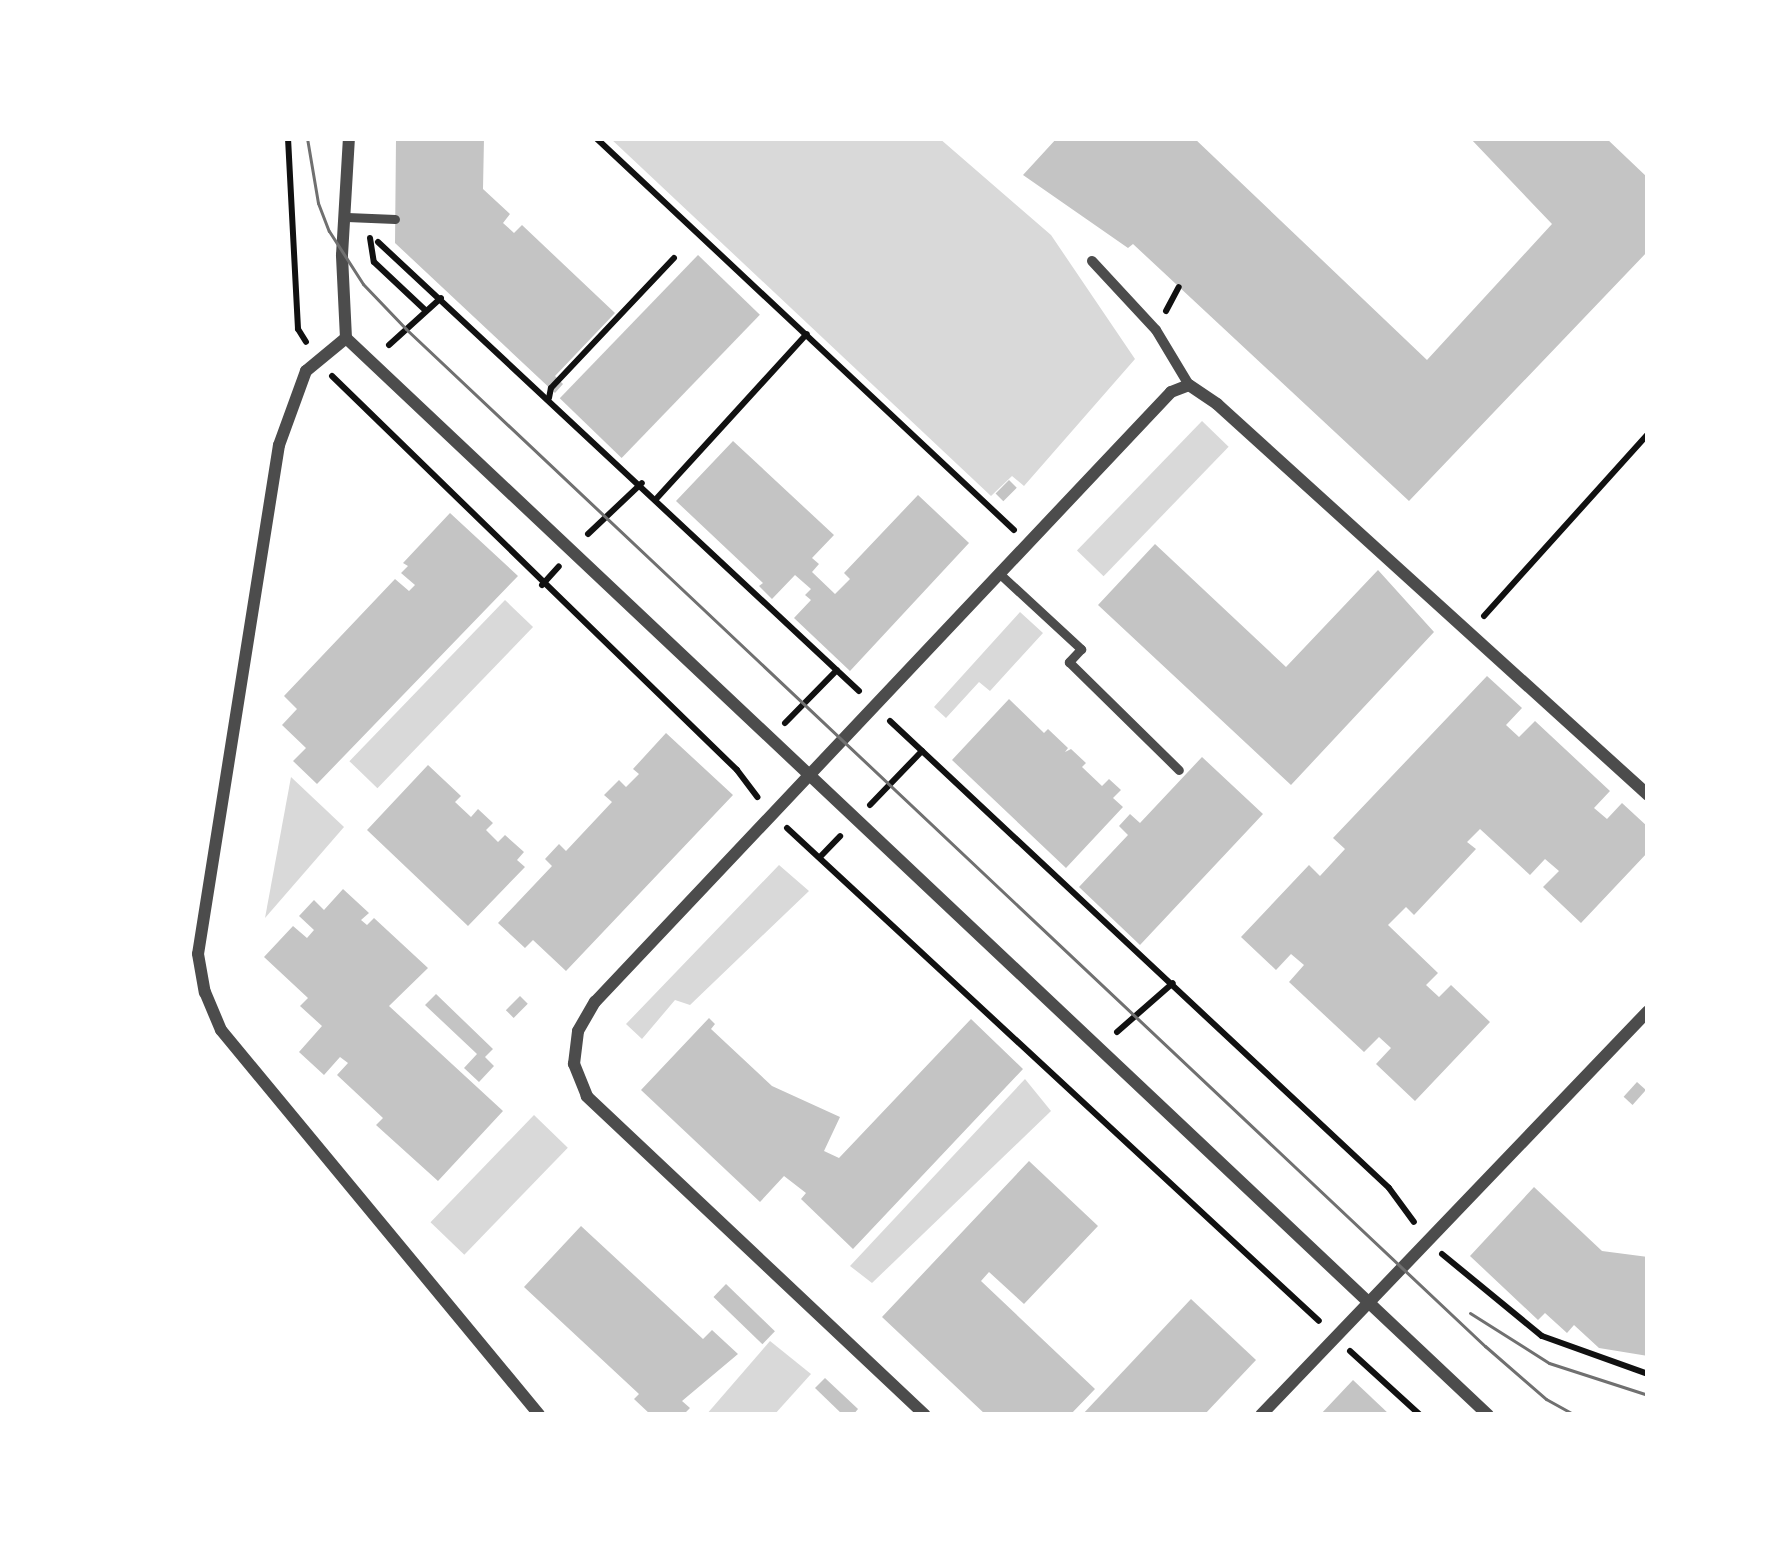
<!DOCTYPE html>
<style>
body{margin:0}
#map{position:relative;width:1786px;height:1553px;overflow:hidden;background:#fff;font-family:Jost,sans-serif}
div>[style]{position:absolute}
.water>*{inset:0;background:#d9d9d9;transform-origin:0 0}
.building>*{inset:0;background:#c4c4c4;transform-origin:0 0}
.path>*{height:6px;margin:-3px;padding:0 3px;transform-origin:3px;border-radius:3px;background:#111}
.service>*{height:9px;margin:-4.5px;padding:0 4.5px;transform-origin:4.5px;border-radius:4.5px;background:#4c4c4c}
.pedestrian>*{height:10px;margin:-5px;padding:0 5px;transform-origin:5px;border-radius:5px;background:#4c4c4c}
.minor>*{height:12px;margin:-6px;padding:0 6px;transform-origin:6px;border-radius:6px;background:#4c4c4c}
.tram>*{height:3px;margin:-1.5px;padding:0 1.5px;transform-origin:1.5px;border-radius:1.5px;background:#707070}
span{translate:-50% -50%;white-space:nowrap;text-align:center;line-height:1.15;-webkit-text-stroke:9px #fff;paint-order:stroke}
.frame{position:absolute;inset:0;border:141px solid #fff;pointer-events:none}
</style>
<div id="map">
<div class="water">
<i style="clip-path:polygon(610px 138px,939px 138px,1051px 235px,1135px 359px,1024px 486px,1012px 476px,991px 496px)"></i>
<i style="left:1202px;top:421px;width:37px;height:180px;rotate:44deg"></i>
<i style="left:505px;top:600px;width:39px;height:224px;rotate:44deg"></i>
<i style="clip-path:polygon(1020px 612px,1043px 633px,990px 691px,979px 682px,946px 718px,934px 707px)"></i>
<i style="clip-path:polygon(291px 777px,344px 827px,265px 918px)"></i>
<i style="clip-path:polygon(779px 865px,809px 891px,690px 1005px,675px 1000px,642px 1039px,626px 1024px)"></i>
<i style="clip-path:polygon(1025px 1079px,1051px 1111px,872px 1283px,850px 1266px)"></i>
<i style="left:534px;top:1115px;width:47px;height:149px;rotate:44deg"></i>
<i style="clip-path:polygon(770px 1341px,811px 1374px,774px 1415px,706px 1415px)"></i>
</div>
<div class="building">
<i style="clip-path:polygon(396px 138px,484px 138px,483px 189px,510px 214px,503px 223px,514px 233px,522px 225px,615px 313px,555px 376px,563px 384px,555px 393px,395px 243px)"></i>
<i style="clip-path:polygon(1057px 138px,1194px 138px,1427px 360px,1552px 224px,1470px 138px,1606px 138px,1648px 178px,1648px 251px,1409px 501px,1133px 244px,1128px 248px,1023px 175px)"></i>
<i style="left:698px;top:255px;width:86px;height:199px;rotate:44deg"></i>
<i style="clip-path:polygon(733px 441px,834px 535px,812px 558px,819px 564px,812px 572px,835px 594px,850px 579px,844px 573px,918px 495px,969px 543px,850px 671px,794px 618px,811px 600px,805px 595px,811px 589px,795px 575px,772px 599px,759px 586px,763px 583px,676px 501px)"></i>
<i style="left:1009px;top:480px;width:11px;height:19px;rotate:45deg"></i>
<i style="clip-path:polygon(450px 513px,518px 576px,317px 784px,293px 761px,306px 748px,282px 725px,297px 709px,284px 696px,395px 579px,409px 591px,415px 585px,401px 573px,408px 566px,403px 563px)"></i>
<i style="clip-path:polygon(1155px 544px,1286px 667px,1378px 570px,1434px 632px,1291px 785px,1098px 605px)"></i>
<i style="clip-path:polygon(1487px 676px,1522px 708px,1506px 725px,1519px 737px,1535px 721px,1610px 791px,1594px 808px,1607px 819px,1622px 803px,1648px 827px,1648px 852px,1581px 923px,1543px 887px,1559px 871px,1545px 859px,1530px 875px,1480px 829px,1467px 842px,1476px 849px,1414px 915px,1406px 907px,1388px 925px,1438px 973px,1426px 985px,1439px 997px,1451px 985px,1490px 1022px,1415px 1101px,1376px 1064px,1391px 1048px,1379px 1037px,1364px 1052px,1289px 982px,1304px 965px,1291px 954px,1276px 970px,1241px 937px,1309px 865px,1320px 876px,1345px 849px,1333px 838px)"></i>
<i style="clip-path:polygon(1009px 699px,1044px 733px,1048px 729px,1068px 748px,1065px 752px,1071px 749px,1086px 763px,1082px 767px,1102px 786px,1109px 779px,1121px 790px,1113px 798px,1123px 807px,1066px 868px,952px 760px)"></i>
<i style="clip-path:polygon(666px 733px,733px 795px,566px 971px,533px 940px,525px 948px,498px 923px,552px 866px,545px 859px,559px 844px,566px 851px,612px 802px,604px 795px,619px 780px,626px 787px,639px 774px,633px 769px)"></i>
<i style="clip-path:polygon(1202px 757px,1263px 814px,1140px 945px,1079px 887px,1128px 835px,1119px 826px,1130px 814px,1140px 823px)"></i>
<i style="clip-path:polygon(428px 765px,461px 796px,455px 802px,471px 817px,478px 809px,493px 823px,486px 830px,498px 842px,505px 835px,524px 852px,517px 860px,525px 867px,468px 926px,367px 830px)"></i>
<i style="clip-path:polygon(343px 889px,369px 913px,361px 920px,367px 925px,374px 918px,428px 968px,389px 1006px,503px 1111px,438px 1181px,376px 1125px,383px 1118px,337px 1075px,348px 1063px,340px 1057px,324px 1075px,299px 1052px,322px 1026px,300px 1006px,308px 998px,264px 957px,293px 926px,307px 938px,314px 930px,299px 916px,314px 900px,324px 910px)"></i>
<i style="clip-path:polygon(436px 994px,493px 1049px,485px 1057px,494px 1066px,479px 1082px,464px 1068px,477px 1054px,425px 1005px)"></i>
<i style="left:520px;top:996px;width:11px;height:20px;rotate:45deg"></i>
<i style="clip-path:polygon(709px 1018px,715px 1024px,711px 1029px,772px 1086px,840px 1117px,824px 1151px,839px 1158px,971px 1019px,1023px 1069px,853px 1249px,801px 1199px,806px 1193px,784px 1176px,760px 1202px,641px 1090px)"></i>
<i style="left:1637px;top:1082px;width:12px;height:20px;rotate:42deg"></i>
<i style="clip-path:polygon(1029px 1161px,1098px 1226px,1024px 1304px,989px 1272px,981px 1281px,1095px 1389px,1070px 1415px,986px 1415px,882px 1317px)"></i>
<i style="clip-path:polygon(1534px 1187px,1602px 1251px,1648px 1257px,1648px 1356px,1599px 1348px,1574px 1325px,1567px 1333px,1545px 1313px,1538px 1320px,1470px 1256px)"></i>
<i style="clip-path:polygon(581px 1226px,703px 1339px,712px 1330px,738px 1354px,682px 1401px,690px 1408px,683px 1415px,651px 1415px,634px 1399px,639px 1394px,524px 1287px)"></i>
<i style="left:726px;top:1284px;width:68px;height:18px;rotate:44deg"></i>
<i style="clip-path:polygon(1191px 1299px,1256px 1360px,1204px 1415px,1082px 1415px)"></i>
<i style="clip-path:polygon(825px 1378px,858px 1409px,853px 1415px,843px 1415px,815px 1388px)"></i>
<i style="clip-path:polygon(1353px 1380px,1390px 1415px,1320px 1415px)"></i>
</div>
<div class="path">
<i style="left:288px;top:138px;width:191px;rotate:87deg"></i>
<i style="left:298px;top:329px;width:15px;rotate:58deg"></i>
<i style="left:596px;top:138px;width:573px;rotate:43.16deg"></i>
<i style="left:370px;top:238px;width:24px;rotate:81deg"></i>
<i style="left:374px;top:262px;width:69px;rotate:43.2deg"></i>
<i style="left:378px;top:242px;width:658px;rotate:43.03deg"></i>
<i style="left:1166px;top:311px;width:27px;rotate:-62deg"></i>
<i style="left:389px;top:345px;width:70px;rotate:-42.1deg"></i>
<i style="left:332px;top:376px;width:565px;rotate:44.21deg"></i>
<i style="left:737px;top:770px;width:34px;rotate:53deg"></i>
<i style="left:549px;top:398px;width:10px;rotate:-79deg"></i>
<i style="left:551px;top:388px;width:179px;rotate:-46.6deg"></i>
<i style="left:657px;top:498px;width:222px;rotate:-47.6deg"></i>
<i style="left:588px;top:534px;width:74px;rotate:-43.4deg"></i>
<i style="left:542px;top:585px;width:25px;rotate:-48deg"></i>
<i style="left:1484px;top:616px;width:245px;rotate:-48deg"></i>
<i style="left:890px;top:721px;width:683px;rotate:43.1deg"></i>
<i style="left:1389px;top:1188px;width:42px;rotate:53.7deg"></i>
<i style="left:785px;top:723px;width:74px;rotate:-45.5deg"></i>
<i style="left:870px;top:805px;width:75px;rotate:-46.1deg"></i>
<i style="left:787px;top:828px;width:725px;rotate:42.82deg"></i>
<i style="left:820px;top:857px;width:29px;rotate:-46deg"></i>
<i style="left:1117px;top:1032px;width:74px;rotate:-41.2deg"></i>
<i style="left:1442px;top:1254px;width:129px;rotate:39.4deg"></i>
<i style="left:1542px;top:1336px;width:113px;rotate:19.7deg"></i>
<i style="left:1350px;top:1351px;width:95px;rotate:42.4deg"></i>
</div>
<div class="service">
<i style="left:347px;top:217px;width:48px;rotate:2.4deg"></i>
<i style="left:1002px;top:576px;width:108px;rotate:42.7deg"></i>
<i style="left:1081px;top:649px;width:18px;rotate:133deg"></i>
<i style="left:1069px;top:662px;width:154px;rotate:44.5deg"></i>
</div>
<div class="pedestrian">
<i style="left:1092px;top:261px;width:94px;rotate:47.2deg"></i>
<i style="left:1156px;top:330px;width:64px;rotate:59deg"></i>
</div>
<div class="minor">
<i style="left:346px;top:338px;width:1570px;rotate:43.32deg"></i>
<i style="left:346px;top:338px;width:52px;rotate:140.5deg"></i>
<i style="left:306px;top:371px;width:79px;rotate:110deg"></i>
<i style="left:279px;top:445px;width:515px;rotate:99.04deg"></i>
<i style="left:198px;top:954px;width:39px;rotate:80deg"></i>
<i style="left:205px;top:992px;width:41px;rotate:67.2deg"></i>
<i style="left:221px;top:1030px;width:499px;rotate:50.4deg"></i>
<i style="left:346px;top:338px;width:83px;rotate:-92.8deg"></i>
<i style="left:342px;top:255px;width:117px;rotate:-86.6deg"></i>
<i style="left:925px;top:1415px;width:465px;rotate:-136.7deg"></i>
<i style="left:587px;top:1096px;width:35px;rotate:-112deg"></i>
<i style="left:574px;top:1064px;width:33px;rotate:-83deg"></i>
<i style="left:578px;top:1031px;width:34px;rotate:-60deg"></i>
<i style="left:595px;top:1002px;width:839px;rotate:-46.64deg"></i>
<i style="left:1171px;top:392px;width:19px;rotate:-21deg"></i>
<i style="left:1189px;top:385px;width:34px;rotate:34deg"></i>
<i style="left:1217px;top:404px;width:582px;rotate:42.21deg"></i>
<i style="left:1261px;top:1415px;width:559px;rotate:-46.23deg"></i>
</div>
<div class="tram">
<i style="left:307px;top:138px;width:66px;rotate:80.4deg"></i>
<i style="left:318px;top:203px;width:30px;rotate:69deg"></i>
<i style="left:329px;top:231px;width:63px;rotate:57.3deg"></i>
<i style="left:363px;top:284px;width:62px;rotate:46.3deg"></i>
<i style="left:406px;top:329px;width:1483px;rotate:43.31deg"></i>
<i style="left:1485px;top:1346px;width:81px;rotate:41deg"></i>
<i style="left:1546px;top:1399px;width:33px;rotate:29deg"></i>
<i style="left:1470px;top:1313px;width:93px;rotate:32.3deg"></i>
<i style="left:1549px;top:1363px;width:104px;rotate:17.9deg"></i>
</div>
<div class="frame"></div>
</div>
